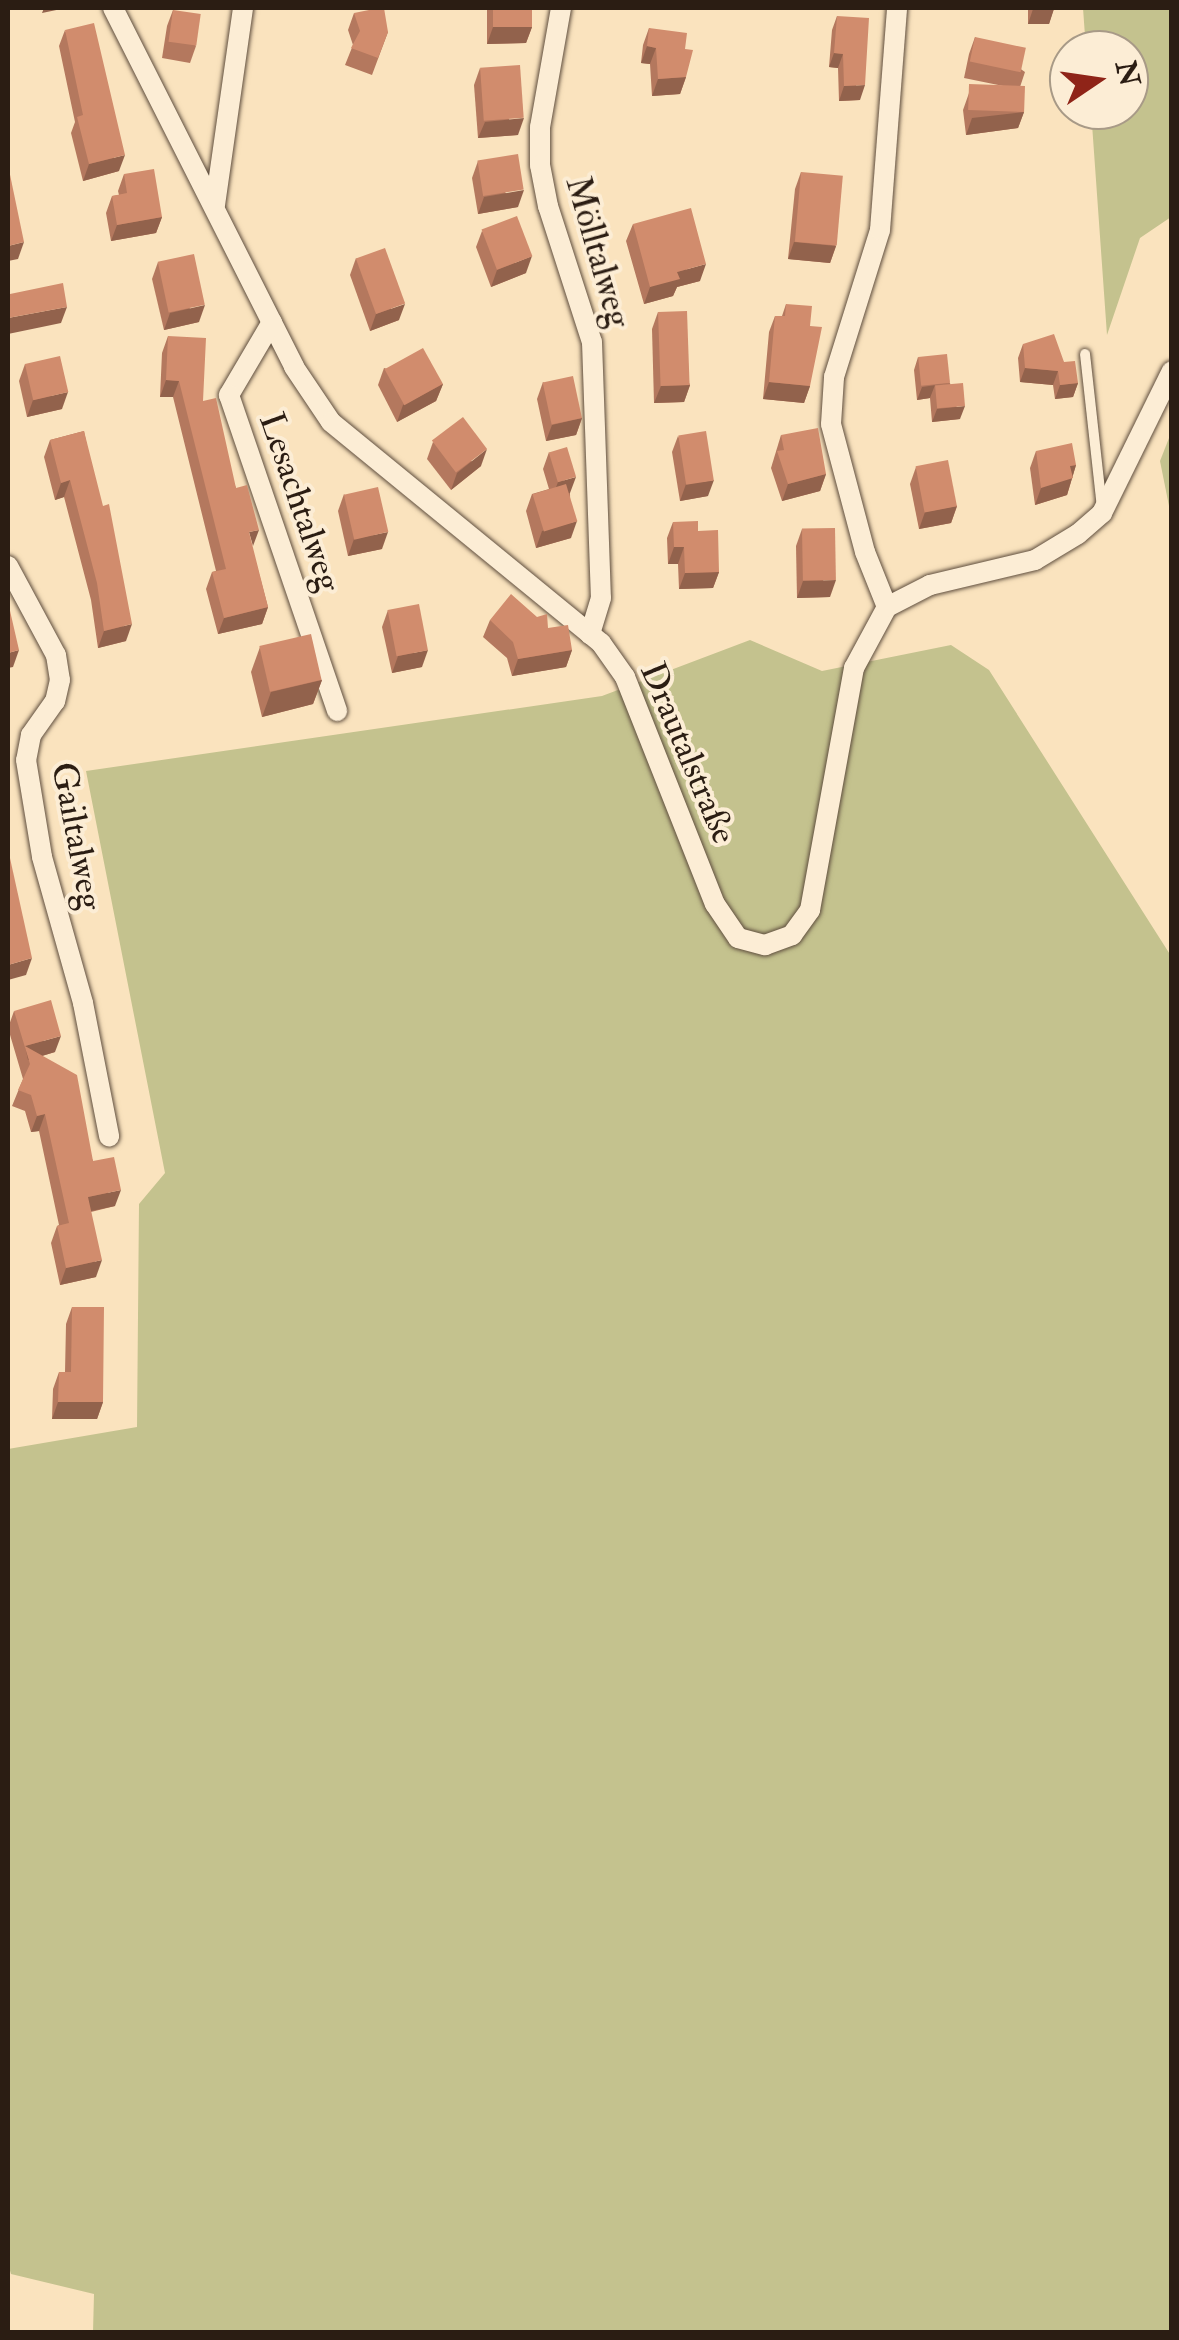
<!DOCTYPE html>
<meta charset="utf-8">
<style>
body{margin:0}
#map{position:relative;width:1179px;height:2340px;overflow:hidden;background:#fae3be;font-family:"IM FELL Double Pica",serif}
div>[style]{position:absolute}
.green>*{inset:0;background:#c4c28e}
.roads{filter:drop-shadow(0 0 2px #5f4e3e) drop-shadow(0 0 2px #5f4e3e)}
.lane>*{height:10px;margin:-5px;padding:0 5px;transform-origin:5px;border-radius:5px;background:#fcedd5}
.street>*{height:20px;margin:-10px;padding:0 10px;transform-origin:10px;border-radius:10px;background:#fcedd5}
.wall>*{inset:0;background:#b4785e}
.shaded-wall>*{inset:0;background:#92624c}
.building>*{inset:0;background:#d18c6d;transform-origin:0 0}
span{translate:-50% -50%;white-space:nowrap;text-align:center;line-height:1.15;-webkit-text-stroke:8px #fcedd5;paint-order:stroke}
.street-label{font-size:35px;color:#2b1d13}
.frame{position:absolute;inset:0;border:10px solid #2b1d13;pointer-events:none}
.north{position:absolute;left:1049px;top:30px;width:100px;height:100px;box-sizing:border-box;background:#fcedd5;border:2px solid #a89a87;border-radius:50%;rotate:77deg;font-size:28px;font-weight:700;line-height:40px;text-align:center;color:#2b1d13}
.north::after{content:'';display:block;margin:auto;width:35px;height:45px;background:#8f2418;clip-path:polygon(50% 0,100% 100%,50% 72%,0 100%)}
</style>
<div id="map">
<div class="green">
<i style="clip-path:polygon(1083px 8px,1171px 8px,1171px 217px,1140px 238px,1107px 335px,1091px 110px,1129px 110px,1129px 50px,1086px 50px)"></i>
<i style="clip-path:polygon(1171px 433px,1171px 516px,1160px 461px)"></i>
<i style="clip-path:polygon(750px 640px,822px 671px,951px 645px,989px 670px,1171px 956px,1171px 2332px,93px 2332px,94px 2294px,11px 2274px,8px 2264px,8px 1449px,137px 1427px,139px 1204px,165px 1173px,86px 771px,602px 696px)"></i>
</div>
<div class="roads">
<div class="lane">
<i style="left:1085px;top:354px;width:154px;rotate:83.7deg"></i>
</div>
<div class="street">
<i style="left:113px;top:8px;width:402px;rotate:63.2deg"></i>
<i style="left:294px;top:367px;width:66px;rotate:56.1deg"></i>
<i style="left:331px;top:422px;width:349px;rotate:39.3deg"></i>
<i style="left:601px;top:643px;width:42px;rotate:54.8deg"></i>
<i style="left:625px;top:677px;width:244px;rotate:68.4deg"></i>
<i style="left:715px;top:904px;width:41px;rotate:55.9deg"></i>
<i style="left:738px;top:938px;width:28px;rotate:15deg"></i>
<i style="left:765px;top:945px;width:29px;rotate:-20deg"></i>
<i style="left:792px;top:935px;width:31px;rotate:-54deg"></i>
<i style="left:810px;top:910px;width:246px;rotate:-79.7deg"></i>
<i style="left:854px;top:668px;width:69px;rotate:-61.6deg"></i>
<i style="left:887px;top:607px;width:48px;rotate:-27.1deg"></i>
<i style="left:930px;top:585px;width:108px;rotate:-13.4deg"></i>
<i style="left:1035px;top:560px;width:50px;rotate:-31.2deg"></i>
<i style="left:1078px;top:534px;width:32px;rotate:-41deg"></i>
<i style="left:1102px;top:513px;width:158px;rotate:-63.8deg"></i>
<i style="left:561px;top:8px;width:121px;rotate:100deg"></i>
<i style="left:540px;top:127px;width:38px;rotate:90deg"></i>
<i style="left:540px;top:165px;width:42px;rotate:79deg"></i>
<i style="left:548px;top:206px;width:143px;rotate:72.1deg"></i>
<i style="left:592px;top:342px;width:256px;rotate:88deg"></i>
<i style="left:601px;top:598px;width:38px;rotate:107deg"></i>
<i style="left:215px;top:205px;width:199px;rotate:-81.9deg"></i>
<i style="left:272px;top:322px;width:85px;rotate:120.5deg"></i>
<i style="left:229px;top:395px;width:334px;rotate:71.1deg"></i>
<i style="left:8px;top:566px;width:101px;rotate:61.7deg"></i>
<i style="left:56px;top:655px;width:25px;rotate:81deg"></i>
<i style="left:60px;top:680px;width:22px;rotate:103deg"></i>
<i style="left:55px;top:701px;width:42px;rotate:125.2deg"></i>
<i style="left:31px;top:735px;width:25px;rotate:101deg"></i>
<i style="left:26px;top:760px;width:98px;rotate:80.6deg"></i>
<i style="left:42px;top:857px;width:152px;rotate:74.3deg"></i>
<i style="left:83px;top:1003px;width:136px;rotate:78.9deg"></i>
<i style="left:887px;top:607px;width:59px;rotate:-111.8deg"></i>
<i style="left:865px;top:552px;width:132px;rotate:-104.9deg"></i>
<i style="left:831px;top:424px;width:47px;rotate:-86.3deg"></i>
<i style="left:834px;top:377px;width:154px;rotate:-72.6deg"></i>
<i style="left:880px;top:230px;width:223px;rotate:-85.6deg"></i>
</div>
</div>
<div class="wall">
<i style="clip-path:polygon(487px 8px,532px 8px,532px 27px,526px 43px,487px 44px)"></i>
<i style="clip-path:polygon(1028px 8px,1054px 8px,1049px 24px,1028px 24px)"></i>
<i style="clip-path:polygon(173px 10px,196px 46px,190px 63px,162px 58px,167px 26px)"></i>
<i style="clip-path:polygon(354px 13px,388px 32px,372px 75px,345px 65px,353px 45px,348px 30px)"></i>
<i style="clip-path:polygon(837px 16px,860px 100px,839px 101px,838px 68px,829px 67px,832px 30px)"></i>
<i style="clip-path:polygon(649px 28px,685px 49px,686px 77px,680px 94px,652px 96px,650px 64px,641px 63px,643px 45px)"></i>
<i style="clip-path:polygon(65px 30px,119px 171px,83px 181px,71px 133px,75px 122px,59px 46px)"></i>
<i style="clip-path:polygon(975px 37px,1025px 72px,1020px 87px,1024px 112px,1018px 128px,966px 135px,963px 110px,969px 93px,1013px 88px,964px 78px,969px 54px)"></i>
<i style="clip-path:polygon(480px 68px,518px 135px,478px 138px,474px 85px)"></i>
<i style="clip-path:polygon(478px 161px,518px 207px,478px 214px,472px 178px)"></i>
<i style="clip-path:polygon(801px 172px,836px 246px,830px 263px,788px 259px,795px 189px)"></i>
<i style="clip-path:polygon(124px 174px,162px 217px,156px 233px,111px 241px,106px 213px,112px 196px,119px 195px,118px 191px)"></i>
<i style="clip-path:polygon(633px 224px,700px 281px,677px 287px,673px 296px,644px 304px,626px 241px)"></i>
<i style="clip-path:polygon(482px 231px,526px 273px,491px 287px,476px 247px)"></i>
<i style="clip-path:polygon(356px 258px,399px 320px,370px 331px,350px 275px)"></i>
<i style="clip-path:polygon(158px 262px,199px 322px,164px 330px,152px 279px)"></i>
<i style="clip-path:polygon(786px 304px,810px 326px,810px 386px,804px 403px,763px 399px,769px 332px,775px 316px,782px 316px)"></i>
<i style="clip-path:polygon(658px 312px,690px 385px,684px 402px,654px 403px,652px 329px)"></i>
<i style="clip-path:polygon(168px 336px,203px 401px,236px 488px,268px 607px,262px 624px,218px 634px,206px 589px,212px 572px,216px 571px,173px 397px,160px 397px,162px 353px)"></i>
<i style="clip-path:polygon(1023px 344px,1064px 362px,1078px 383px,1073px 397px,1055px 399px,1053px 385px,1020px 382px,1018px 358px)"></i>
<i style="clip-path:polygon(918px 357px,950px 383px,960px 419px,932px 422px,930px 398px,917px 400px,914px 370px)"></i>
<i style="clip-path:polygon(25px 364px,62px 409px,27px 417px,19px 381px)"></i>
<i style="clip-path:polygon(384px 368px,443px 384px,436px 401px,397px 422px,378px 385px)"></i>
<i style="clip-path:polygon(543px 382px,582px 418px,576px 435px,546px 441px,537px 399px)"></i>
<i style="clip-path:polygon(84px 431px,126px 641px,98px 648px,91px 600px,64px 497px,55px 500px,44px 457px,50px 440px)"></i>
<i style="clip-path:polygon(781px 435px,826px 474px,820px 491px,782px 501px,771px 468px)"></i>
<i style="clip-path:polygon(678px 436px,708px 496px,680px 501px,672px 452px)"></i>
<i style="clip-path:polygon(433px 442px,481px 466px,451px 490px,427px 459px)"></i>
<i style="clip-path:polygon(1036px 451px,1076px 465px,1067px 495px,1035px 505px,1030px 468px)"></i>
<i style="clip-path:polygon(549px 452px,570px 493px,571px 538px,536px 548px,526px 511px,532px 494px,549px 489px,543px 469px)"></i>
<i style="clip-path:polygon(916px 467px,957px 506px,951px 523px,919px 529px,910px 484px)"></i>
<i style="clip-path:polygon(344px 494px,382px 549px,348px 556px,338px 511px)"></i>
<i style="clip-path:polygon(673px 522px,698px 531px,719px 572px,713px 588px,679px 589px,678px 564px,668px 564px,667px 538px)"></i>
<i style="clip-path:polygon(802px 529px,830px 597px,797px 598px,796px 546px)"></i>
<i style="clip-path:polygon(388px 610px,422px 667px,392px 673px,382px 627px)"></i>
<i style="clip-path:polygon(490px 620px,548px 628px,572px 650px,566px 667px,512px 676px,507px 658px,483px 637px)"></i>
<i style="clip-path:polygon(260px 647px,322px 680px,313px 704px,262px 717px,251px 672px)"></i>
<i style="clip-path:polygon(14px 1011px,55px 1052px,42px 1056px,115px 1206px,91px 1212px,96px 1277px,60px 1285px,51px 1243px,57px 1226px,59px 1225px,39px 1131px,31px 1132px,25px 1111px,12px 1106px,23px 1079px,8px 1028px)"></i>
<i style="clip-path:polygon(72px 1307px,103px 1402px,97px 1419px,52px 1419px,53px 1389px,59px 1372px,65px 1372px,66px 1324px)"></i>
</div>
<div class="shaded-wall">
<i style="clip-path:polygon(44px 8px,66px 8px,42px 13px)"></i>
<i style="clip-path:polygon(1033px 9px,1054px 9px,1049px 24px,1028px 24px)"></i>
<i style="clip-path:polygon(493px 27px,532px 27px,526px 43px,487px 44px)"></i>
<i style="clip-path:polygon(647px 46px,656px 48px,650px 64px,641px 63px)"></i>
<i style="clip-path:polygon(834px 53px,843px 54px,838px 68px,829px 67px)"></i>
<i style="clip-path:polygon(686px 77px,680px 94px,652px 96px,658px 79px)"></i>
<i style="clip-path:polygon(865px 85px,860px 100px,839px 101px,844px 86px)"></i>
<i style="clip-path:polygon(1024px 112px,1018px 128px,966px 135px,972px 118px)"></i>
<i style="clip-path:polygon(524px 118px,518px 135px,478px 138px,485px 122px)"></i>
<i style="clip-path:polygon(125px 155px,119px 171px,83px 181px,89px 164px)"></i>
<i style="clip-path:polygon(524px 190px,518px 207px,478px 214px,484px 197px)"></i>
<i style="clip-path:polygon(162px 217px,156px 233px,111px 241px,117px 225px)"></i>
<i style="clip-path:polygon(24px 242px,18px 259px,8px 261px,8px 246px)"></i>
<i style="clip-path:polygon(794px 242px,836px 246px,830px 263px,788px 259px)"></i>
<i style="clip-path:polygon(532px 256px,526px 273px,491px 287px,497px 270px)"></i>
<i style="clip-path:polygon(706px 264px,700px 281px,677px 287px,673px 296px,644px 304px,650px 287px,677px 272px)"></i>
<i style="clip-path:polygon(405px 304px,399px 320px,370px 331px,376px 314px)"></i>
<i style="clip-path:polygon(205px 305px,199px 322px,164px 330px,170px 313px)"></i>
<i style="clip-path:polygon(67px 307px,61px 323px,8px 334px,8px 318px)"></i>
<i style="clip-path:polygon(1025px 368px,1058px 371px,1053px 385px,1020px 382px)"></i>
<i style="clip-path:polygon(166px 380px,179px 381px,173px 397px,160px 397px)"></i>
<i style="clip-path:polygon(769px 382px,810px 386px,804px 403px,763px 399px)"></i>
<i style="clip-path:polygon(950px 383px,935px 385px,930px 398px,917px 400px,922px 387px)"></i>
<i style="clip-path:polygon(1078px 383px,1073px 397px,1055px 399px,1060px 385px)"></i>
<i style="clip-path:polygon(443px 384px,436px 401px,397px 422px,403px 405px)"></i>
<i style="clip-path:polygon(690px 385px,684px 402px,654px 403px,661px 386px)"></i>
<i style="clip-path:polygon(68px 392px,62px 409px,27px 417px,33px 400px)"></i>
<i style="clip-path:polygon(965px 406px,960px 419px,932px 422px,937px 409px)"></i>
<i style="clip-path:polygon(582px 418px,576px 435px,546px 441px,552px 425px)"></i>
<i style="clip-path:polygon(487px 449px,481px 466px,451px 490px,457px 473px)"></i>
<i style="clip-path:polygon(1076px 465px,1067px 495px,1035px 505px,1041px 488px,1070px 466px)"></i>
<i style="clip-path:polygon(826px 474px,820px 491px,782px 501px,788px 484px)"></i>
<i style="clip-path:polygon(576px 477px,570px 493px,552px 498px,558px 482px)"></i>
<i style="clip-path:polygon(70px 480px,64px 497px,55px 500px,61px 483px)"></i>
<i style="clip-path:polygon(714px 480px,708px 496px,680px 501px,686px 484px)"></i>
<i style="clip-path:polygon(957px 506px,951px 523px,919px 529px,925px 512px)"></i>
<i style="clip-path:polygon(577px 521px,571px 538px,536px 548px,542px 531px)"></i>
<i style="clip-path:polygon(259px 530px,253px 546px,249px 532px)"></i>
<i style="clip-path:polygon(388px 532px,382px 549px,348px 556px,354px 539px)"></i>
<i style="clip-path:polygon(674px 547px,684px 547px,678px 564px,668px 564px)"></i>
<i style="clip-path:polygon(719px 572px,713px 588px,679px 589px,685px 573px)"></i>
<i style="clip-path:polygon(836px 580px,830px 597px,797px 598px,803px 581px)"></i>
<i style="clip-path:polygon(268px 607px,262px 624px,218px 634px,224px 618px)"></i>
<i style="clip-path:polygon(132px 624px,126px 641px,98px 648px,104px 631px)"></i>
<i style="clip-path:polygon(19px 650px,13px 667px,8px 668px,8px 653px)"></i>
<i style="clip-path:polygon(428px 650px,422px 667px,392px 673px,398px 656px)"></i>
<i style="clip-path:polygon(572px 650px,566px 667px,512px 676px,518px 659px)"></i>
<i style="clip-path:polygon(322px 680px,313px 704px,262px 717px,271px 692px)"></i>
<i style="clip-path:polygon(32px 958px,26px 975px,8px 980px,8px 965px)"></i>
<i style="clip-path:polygon(61px 1036px,55px 1052px,28px 1060px,25px 1046px)"></i>
<i style="clip-path:polygon(45px 1114px,39px 1131px,31px 1132px,37px 1116px)"></i>
<i style="clip-path:polygon(121px 1190px,115px 1206px,82px 1213px,88px 1197px)"></i>
<i style="clip-path:polygon(102px 1260px,96px 1277px,60px 1285px,66px 1268px)"></i>
<i style="clip-path:polygon(58px 1402px,103px 1402px,97px 1419px,52px 1419px)"></i>
</div>
<div class="building">
<i style="clip-path:polygon(379px 8px,384px 8px,388px 32px,378px 58px,351px 48px,360px 31px,354px 13px)"></i>
<i style="left:493px;top:8px;width:39px;height:19px"></i>
<i style="left:173px;top:10px;width:28px;height:32px;rotate:8deg"></i>
<i style="clip-path:polygon(837px 16px,869px 18px,865px 85px,844px 86px,843px 54px,834px 53px)"></i>
<i style="clip-path:polygon(94px 23px,125px 155px,89px 164px,77px 117px,83px 115px,65px 30px)"></i>
<i style="clip-path:polygon(649px 28px,687px 33px,685px 49px,693px 50px,686px 77px,658px 79px,656px 48px,647px 46px)"></i>
<i style="left:975px;top:37px;width:52px;height:25px;rotate:12deg"></i>
<i style="left:520px;top:65px;width:53px;height:40px;rotate:86deg"></i>
<i style="left:1025px;top:86px;width:26px;height:56px;rotate:92deg"></i>
<i style="left:518px;top:154px;width:36px;height:41px;rotate:81deg"></i>
<i style="clip-path:polygon(8px 165px,24px 242px,8px 246px)"></i>
<i style="clip-path:polygon(154px 169px,162px 217px,117px 225px,112px 196px,127px 193px,124px 174px)"></i>
<i style="left:801px;top:172px;width:42px;height:70px;rotate:5deg"></i>
<i style="clip-path:polygon(691px 208px,706px 264px,677px 272px,680px 279px,650px 287px,633px 224px)"></i>
<i style="left:517px;top:216px;width:43px;height:38px;rotate:69deg"></i>
<i style="left:385px;top:248px;width:59px;height:31px;rotate:70deg"></i>
<i style="left:194px;top:254px;width:52px;height:37px;rotate:78deg"></i>
<i style="clip-path:polygon(8px 283px,10px 294px,63px 283px,67px 307px,8px 318px)"></i>
<i style="clip-path:polygon(786px 304px,812px 306px,810px 326px,822px 327px,810px 386px,769px 382px,775px 316px,785px 316px)"></i>
<i style="left:687px;top:311px;width:74px;height:29px;rotate:88deg"></i>
<i style="clip-path:polygon(1054px 334px,1064px 362px,1075px 361px,1078px 383px,1060px 385px,1058px 371px,1025px 368px,1023px 344px)"></i>
<i style="clip-path:polygon(168px 336px,206px 338px,203px 401px,216px 398px,236px 488px,247px 485px,259px 530px,249px 532px,268px 607px,224px 618px,212px 572px,226px 569px,179px 381px,166px 380px)"></i>
<i style="left:423px;top:348px;width:41px;height:44px;rotate:61deg"></i>
<i style="left:947px;top:354px;width:29px;height:29px;rotate:84deg"></i>
<i style="left:60px;top:356px;width:37px;height:36px;rotate:77deg"></i>
<i style="left:573px;top:376px;width:43px;height:31px;rotate:78deg"></i>
<i style="left:963px;top:383px;width:23px;height:28px;rotate:85deg"></i>
<i style="left:463px;top:417px;width:40px;height:39px;rotate:53deg"></i>
<i style="clip-path:polygon(818px 428px,826px 474px,788px 484px,777px 451px,784px 450px,781px 435px)"></i>
<i style="clip-path:polygon(84px 431px,103px 506px,109px 504px,132px 624px,104px 631px,97px 583px,70px 480px,61px 483px,50px 440px)"></i>
<i style="left:706px;top:431px;width:50px;height:28px;rotate:81deg"></i>
<i style="clip-path:polygon(1072px 443px,1076px 465px,1070px 466px,1073px 478px,1041px 488px,1036px 451px)"></i>
<i style="left:567px;top:447px;width:31px;height:19px;rotate:73deg"></i>
<i style="left:948px;top:460px;width:47px;height:33px;rotate:79deg"></i>
<i style="left:566px;top:484px;width:39px;height:35px;rotate:73deg"></i>
<i style="left:378px;top:487px;width:46px;height:35px;rotate:77deg"></i>
<i style="clip-path:polygon(698px 521px,698px 531px,718px 530px,719px 572px,685px 573px,684px 547px,674px 547px,673px 522px)"></i>
<i style="left:835px;top:528px;width:52px;height:33px;rotate:89deg"></i>
<i style="clip-path:polygon(511px 594px,537px 617px,547px 614px,548px 628px,568px 625px,572px 650px,518px 659px,513px 642px,490px 620px)"></i>
<i style="clip-path:polygon(8px 602px,19px 650px,8px 653px)"></i>
<i style="left:419px;top:604px;width:47px;height:32px;rotate:79deg"></i>
<i style="left:311px;top:634px;width:47px;height:53px;rotate:77deg"></i>
<i style="clip-path:polygon(8px 849px,32px 958px,8px 965px)"></i>
<i style="clip-path:polygon(51px 1000px,61px 1036px,25px 1046px,77px 1075px,93px 1161px,114px 1157px,121px 1190px,88px 1197px,102px 1260px,66px 1268px,57px 1226px,69px 1223px,45px 1114px,37px 1116px,31px 1095px,18px 1090px,30px 1064px,14px 1011px)"></i>
<i style="clip-path:polygon(72px 1307px,104px 1307px,103px 1402px,58px 1402px,59px 1372px,71px 1372px)"></i>
</div>
<div class="street-label">
<span style="left:598px;top:252px;rotate:74deg">Mölltalweg</span>
<span style="left:300px;top:502px;rotate:71deg">Lesachtalweg</span>
<span style="left:688px;top:753px;rotate:67deg">Drautalstraße</span>
<span style="left:77px;top:836px;rotate:79deg">Gailtalweg</span>
</div>
<div class="frame"></div>
<div class="north">N</div>
</div>
